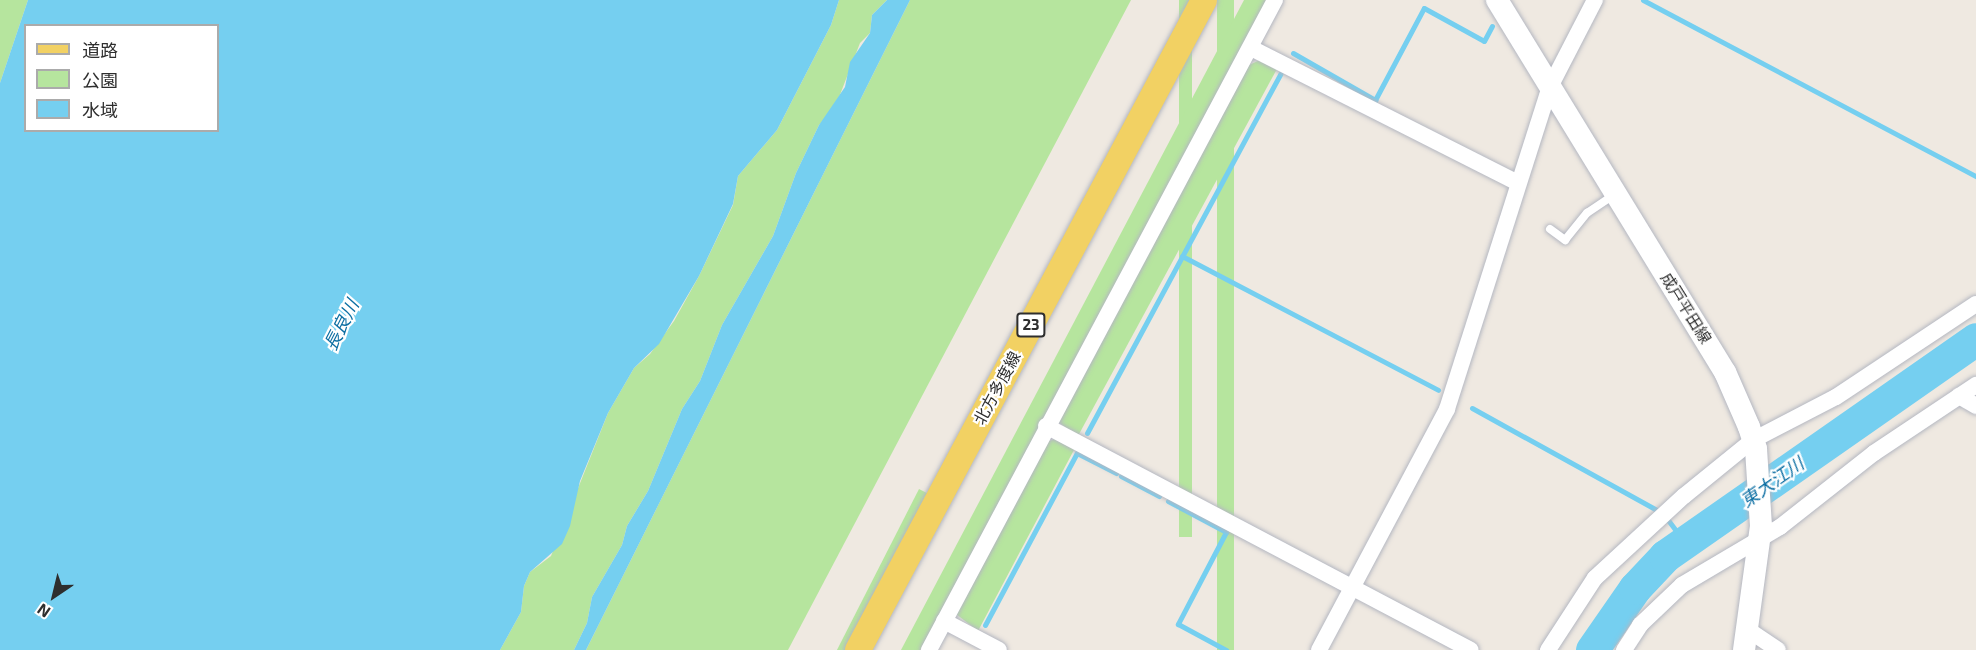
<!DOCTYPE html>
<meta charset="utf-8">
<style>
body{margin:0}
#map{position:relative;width:1976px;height:650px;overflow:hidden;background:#efe9e1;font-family:"Exo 2","Noto Sans JP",sans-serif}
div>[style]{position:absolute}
.green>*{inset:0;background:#b6e59e;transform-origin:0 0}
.water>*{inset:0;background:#75cff0}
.stream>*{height:5px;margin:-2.5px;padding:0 2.5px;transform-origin:2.5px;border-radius:2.5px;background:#75cff0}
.river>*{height:33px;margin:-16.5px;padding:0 16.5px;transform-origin:16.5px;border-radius:16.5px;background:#75cff0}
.roads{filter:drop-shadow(0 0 2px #b4b7c1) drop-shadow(0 0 2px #b4b7c1)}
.lane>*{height:8px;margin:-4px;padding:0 4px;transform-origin:4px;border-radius:4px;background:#fff}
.street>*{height:16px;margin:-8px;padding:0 8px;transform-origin:8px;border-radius:8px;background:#fff}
.secondary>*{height:22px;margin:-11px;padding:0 11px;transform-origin:11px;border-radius:11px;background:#fff}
.primary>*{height:26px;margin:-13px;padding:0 13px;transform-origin:13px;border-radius:13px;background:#f2d163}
span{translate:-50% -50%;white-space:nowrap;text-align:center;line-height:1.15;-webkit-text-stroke:4.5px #fff;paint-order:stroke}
.shield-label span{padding:2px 4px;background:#fff;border:2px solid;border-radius:4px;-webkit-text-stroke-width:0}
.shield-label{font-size:15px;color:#2e2e2e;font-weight:700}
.street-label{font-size:16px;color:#2e2e2e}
.water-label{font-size:18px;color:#0d6fa3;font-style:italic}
.legend{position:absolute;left:24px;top:24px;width:195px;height:108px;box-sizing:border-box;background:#fff;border:2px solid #ababab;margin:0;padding:8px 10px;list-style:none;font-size:18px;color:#2e2e2e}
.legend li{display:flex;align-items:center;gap:12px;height:30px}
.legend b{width:30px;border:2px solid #ababab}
.north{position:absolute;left:24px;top:566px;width:60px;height:60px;-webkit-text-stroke:4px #fff;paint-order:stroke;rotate:215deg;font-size:16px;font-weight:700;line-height:24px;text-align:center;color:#2e2e2e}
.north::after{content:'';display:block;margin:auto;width:21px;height:27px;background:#2e2e2e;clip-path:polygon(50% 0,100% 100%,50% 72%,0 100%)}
</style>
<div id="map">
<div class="green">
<i style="clip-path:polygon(0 0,28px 0,0 83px)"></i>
<i style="clip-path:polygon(839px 0,887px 0,872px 15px,870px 33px,860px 43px,836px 105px,819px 125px,796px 173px,773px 236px,722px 325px,700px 381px,682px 409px,648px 491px,627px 526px,622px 545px,592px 597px,587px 623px,574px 650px,500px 650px,521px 612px,524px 586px,530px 572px,551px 556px,608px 413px,634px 368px,650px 354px,674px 321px,699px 276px,733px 205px,738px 176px,777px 130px,831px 25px)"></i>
<i style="clip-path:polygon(910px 0,1131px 0,788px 650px,586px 650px)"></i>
<i style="left:1179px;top:0;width:13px;height:537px"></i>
<i style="left:1217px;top:0;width:17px;height:735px"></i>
<i style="clip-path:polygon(1244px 0,1268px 0,920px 650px,901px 650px)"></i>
<i style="clip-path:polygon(1262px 59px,1278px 67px,1078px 436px,1058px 422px,1249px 65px)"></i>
<i style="clip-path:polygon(1058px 438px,1075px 448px,978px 631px,956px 614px,1049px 441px)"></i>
<i style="left:919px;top:489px;width:11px;height:182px;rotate:27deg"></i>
</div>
<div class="water">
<i style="clip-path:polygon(evenodd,28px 0,839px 0,831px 25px,777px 130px,738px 176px,733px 204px,699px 276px,659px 344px,634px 368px,608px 413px,580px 481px,570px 526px,562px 544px,530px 572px,524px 586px,521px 612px,500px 650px,0 650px,0 83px,28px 0,26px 26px,218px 26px,218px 130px,26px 130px,26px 26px)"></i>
<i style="clip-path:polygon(887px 0,910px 0,586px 650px,574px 650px,587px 623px,592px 597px,622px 545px,627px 526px,648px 491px,682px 409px,700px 381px,722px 325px,773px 236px,796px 173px,819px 125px,845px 87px,850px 62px,870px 33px,872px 15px)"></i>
</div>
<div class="stream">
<i style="left:1643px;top:0;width:377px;rotate:27.9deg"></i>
<i style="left:1293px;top:53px;width:95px;rotate:29.8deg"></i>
<i style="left:1375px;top:100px;width:104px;rotate:-62deg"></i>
<i style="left:1424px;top:8px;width:68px;rotate:28.8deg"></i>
<i style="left:1484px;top:41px;width:17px;rotate:-62deg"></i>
<i style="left:1182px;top:256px;width:289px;rotate:27.6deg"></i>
<i style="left:1472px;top:408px;width:211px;rotate:28.9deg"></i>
<i style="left:1087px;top:433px;width:408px;rotate:-61.7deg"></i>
<i style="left:1121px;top:476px;width:43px;rotate:27.8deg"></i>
<i style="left:1168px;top:501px;width:66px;rotate:28.1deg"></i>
<i style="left:1226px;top:532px;width:104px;rotate:117.6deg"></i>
<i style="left:1178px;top:624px;width:55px;rotate:28.4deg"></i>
<i style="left:1668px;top:520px;width:26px;rotate:53deg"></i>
<i style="left:985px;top:625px;width:195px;rotate:-61.9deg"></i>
<i style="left:1077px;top:453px;width:44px;rotate:27.1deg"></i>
</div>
<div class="river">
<i style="left:1592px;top:650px;width:75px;rotate:-55.3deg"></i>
<i style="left:1635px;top:588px;width:44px;rotate:-46.8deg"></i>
<i style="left:1665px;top:556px;width:379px;rotate:-34.9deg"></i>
</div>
<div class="roads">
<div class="lane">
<i style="left:1550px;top:229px;width:19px;rotate:36deg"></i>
<i style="left:1565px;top:240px;width:35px;rotate:-51deg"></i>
<i style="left:1587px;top:213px;width:34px;rotate:-34deg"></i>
</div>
<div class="street">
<i style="left:1251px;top:48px;width:297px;rotate:26.8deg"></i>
<i style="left:1959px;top:396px;width:20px;rotate:30deg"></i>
<i style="left:1046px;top:426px;width:480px;rotate:27.8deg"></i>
<i style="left:944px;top:621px;width:62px;rotate:27.8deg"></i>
<i style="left:1747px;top:629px;width:37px;rotate:34deg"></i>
<i style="left:929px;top:650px;width:736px;rotate:-61.97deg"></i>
<i style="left:1319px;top:650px;width:273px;rotate:-62deg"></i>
<i style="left:1447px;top:409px;width:338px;rotate:-72.3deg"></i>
<i style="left:1550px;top:87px;width:98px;rotate:-62.7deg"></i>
<i style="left:1548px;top:650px;width:86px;rotate:-56.9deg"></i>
<i style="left:1595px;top:578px;width:121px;rotate:-42.7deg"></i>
<i style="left:1684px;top:496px;width:89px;rotate:-39.1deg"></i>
<i style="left:1753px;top:440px;width:93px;rotate:-27.4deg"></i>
<i style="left:1836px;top:397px;width:168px;rotate:-33.6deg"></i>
<i style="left:1624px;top:650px;width:30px;rotate:-57deg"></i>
<i style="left:1640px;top:625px;width:58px;rotate:-43.6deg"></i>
<i style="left:1682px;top:585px;width:114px;rotate:-30.6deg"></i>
<i style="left:1780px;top:527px;width:120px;rotate:-38.2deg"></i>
<i style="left:1874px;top:453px;width:123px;rotate:-33.7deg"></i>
</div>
<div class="secondary">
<i style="left:1497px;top:0;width:436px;rotate:58.5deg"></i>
<i style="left:1725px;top:372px;width:60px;rotate:66.4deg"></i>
<i style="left:1749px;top:427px;width:23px;rotate:72deg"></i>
<i style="left:1756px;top:449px;width:77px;rotate:86.3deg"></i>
<i style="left:1761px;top:526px;width:125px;rotate:97.8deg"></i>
</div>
<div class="primary">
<i style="left:858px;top:650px;width:736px;rotate:-61.97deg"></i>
</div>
</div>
<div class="shield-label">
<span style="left:1031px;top:325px">23</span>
</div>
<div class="street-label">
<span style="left:1686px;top:308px;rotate:58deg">成戸平田線</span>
<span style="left:997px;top:388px;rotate:-62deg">北方多度線</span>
</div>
<div class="water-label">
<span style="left:341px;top:325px;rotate:-63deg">長良川</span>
<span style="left:1772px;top:482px;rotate:-35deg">東大江川</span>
</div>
<ul class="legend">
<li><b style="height:8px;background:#f2d163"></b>道路</li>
<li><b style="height:16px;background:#b6e59e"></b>公園</li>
<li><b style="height:16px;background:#75cff0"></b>水域</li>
</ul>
<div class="north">N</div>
</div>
